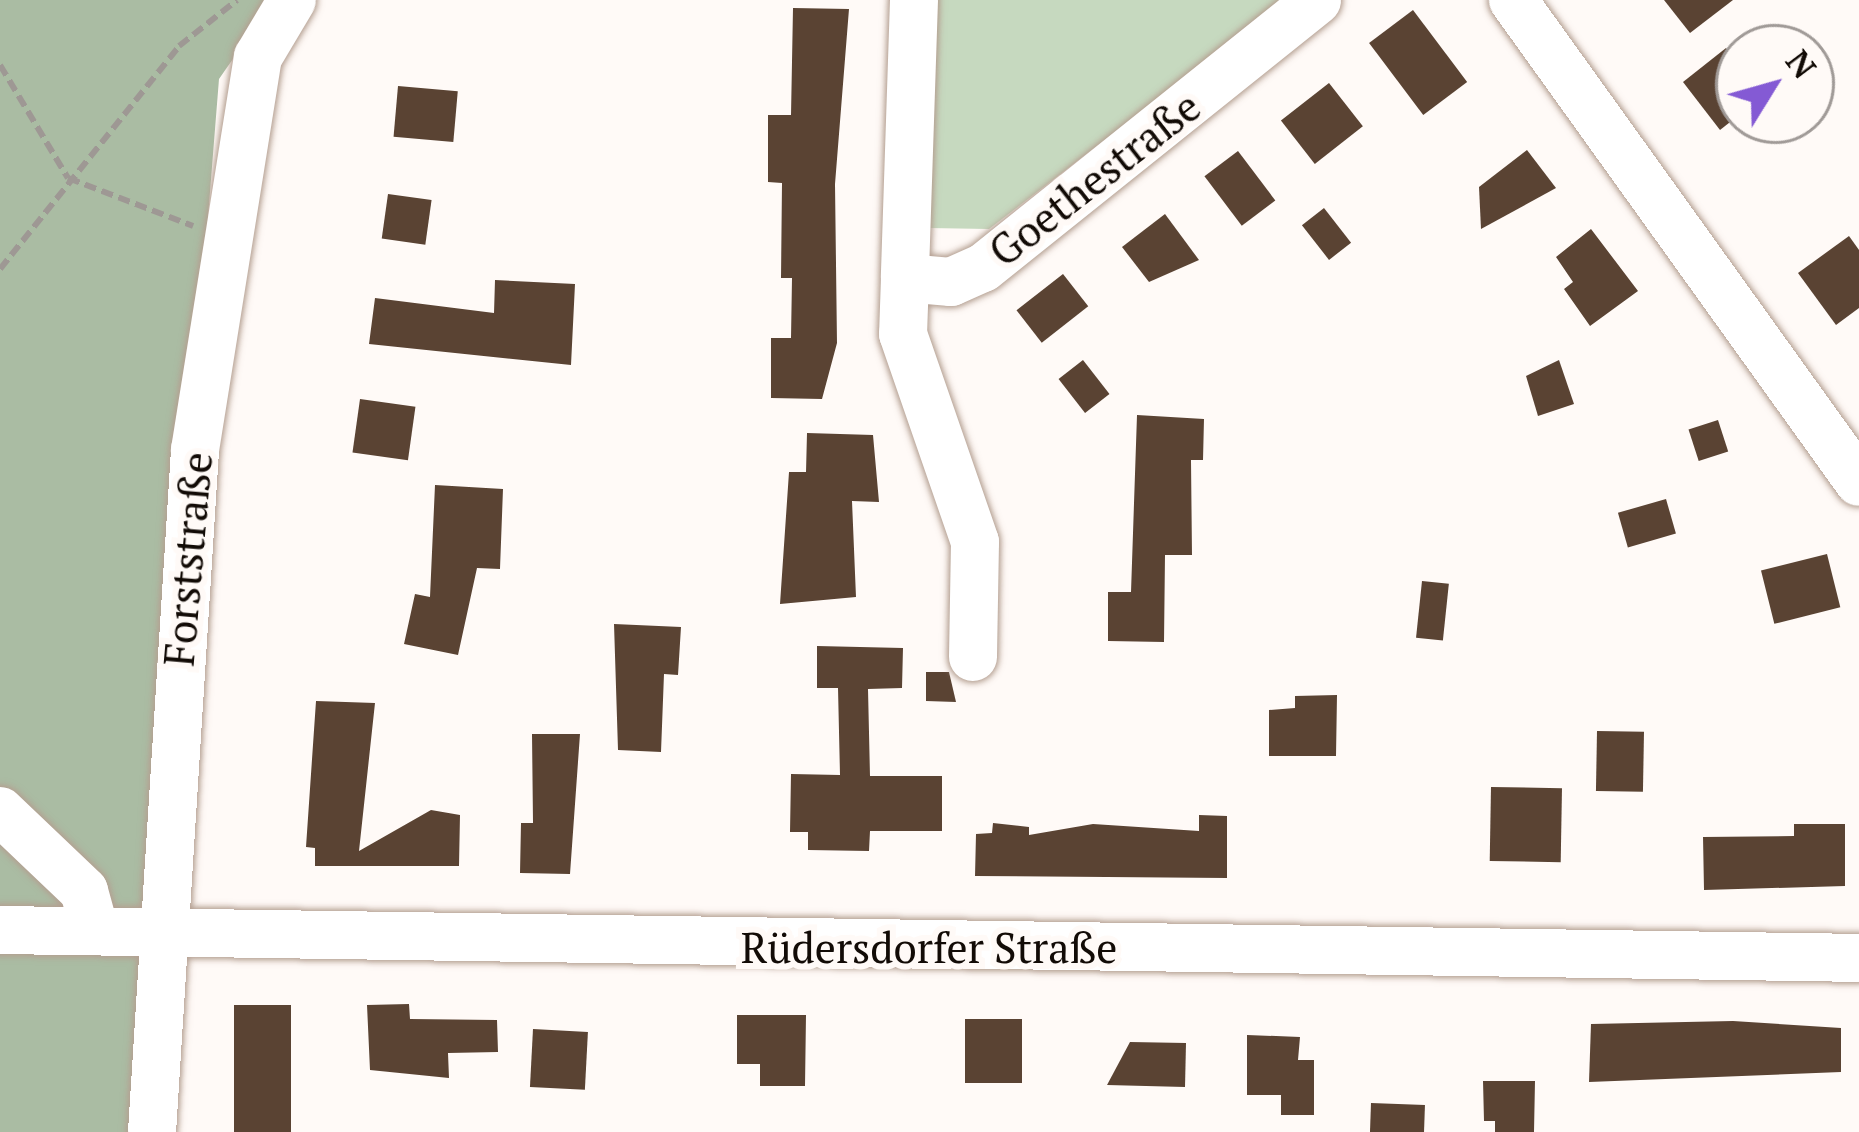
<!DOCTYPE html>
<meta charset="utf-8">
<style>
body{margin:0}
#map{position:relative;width:1859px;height:1132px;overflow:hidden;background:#fffaf7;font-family:"PT Serif",serif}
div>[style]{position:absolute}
.green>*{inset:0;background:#c6d9bf}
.forest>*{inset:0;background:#aabca3}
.building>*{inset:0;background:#5a4333;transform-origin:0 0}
.path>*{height:6px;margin-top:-3px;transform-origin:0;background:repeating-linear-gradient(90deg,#9e9894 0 12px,transparent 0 18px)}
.roads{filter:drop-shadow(0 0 3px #b49f91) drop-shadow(0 0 3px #b49f91)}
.minor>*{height:48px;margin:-24px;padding:0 24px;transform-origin:24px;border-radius:24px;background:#fff}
span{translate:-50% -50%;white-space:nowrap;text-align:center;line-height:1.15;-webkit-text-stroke:12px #fffaf7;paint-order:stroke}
.street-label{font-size:42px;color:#120b06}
.north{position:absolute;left:1715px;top:24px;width:120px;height:120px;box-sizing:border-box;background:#fffaf7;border:3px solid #a09a97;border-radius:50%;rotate:53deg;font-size:33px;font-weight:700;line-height:48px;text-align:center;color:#120b06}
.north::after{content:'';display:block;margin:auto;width:42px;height:54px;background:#845ad4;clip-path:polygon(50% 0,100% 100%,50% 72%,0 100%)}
</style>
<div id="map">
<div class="green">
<i style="clip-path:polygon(932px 0,1286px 0,989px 229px,928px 228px)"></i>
</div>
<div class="forest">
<i style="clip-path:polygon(0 0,274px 0,219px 79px,135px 1132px,0 1132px)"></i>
</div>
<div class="building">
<i style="clip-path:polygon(1664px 0,1733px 0,1690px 33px)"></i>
<i style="clip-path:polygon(793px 8px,849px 9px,835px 184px,837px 343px,822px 399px,771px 398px,771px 338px,791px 338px,792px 278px,781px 278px,782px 183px,768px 182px,768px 115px,791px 115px)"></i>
<i style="left:1413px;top:10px;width:90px;height:55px;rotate:53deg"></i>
<i style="clip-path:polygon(1726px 48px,1739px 65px,1739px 115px,1720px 130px,1683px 82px)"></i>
<i style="left:1329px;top:83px;width:55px;height:61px;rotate:52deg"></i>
<i style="left:398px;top:86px;width:60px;height:51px;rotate:5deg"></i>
<i style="clip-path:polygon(1527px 150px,1556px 188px,1481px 229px,1479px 187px)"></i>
<i style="left:1238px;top:151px;width:62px;height:42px;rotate:53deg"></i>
<i style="left:388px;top:194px;width:44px;height:45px;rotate:8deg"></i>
<i style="left:1324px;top:208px;width:44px;height:28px;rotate:52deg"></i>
<i style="clip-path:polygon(1165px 214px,1199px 260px,1149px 282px,1122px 247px)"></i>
<i style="clip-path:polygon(1591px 229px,1638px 291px,1590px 326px,1564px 289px,1573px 282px,1556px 257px)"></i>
<i style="clip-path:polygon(1849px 236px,1859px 250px,1859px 308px,1836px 325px,1798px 273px)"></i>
<i style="left:1063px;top:274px;width:41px;height:59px;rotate:52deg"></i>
<i style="clip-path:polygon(495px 280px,575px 284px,571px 365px,369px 344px,375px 298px,494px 313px)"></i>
<i style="left:1083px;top:360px;width:43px;height:31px;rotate:52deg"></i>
<i style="clip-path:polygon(1559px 360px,1574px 404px,1538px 416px,1526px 376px)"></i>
<i style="left:360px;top:399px;width:56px;height:54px;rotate:8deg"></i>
<i style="clip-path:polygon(1137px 415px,1204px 419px,1203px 460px,1191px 460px,1192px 555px,1165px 555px,1164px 642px,1108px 641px,1108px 592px,1131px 592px)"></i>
<i style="left:1718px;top:420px;width:33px;height:31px;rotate:72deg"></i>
<i style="clip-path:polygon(807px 433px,873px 435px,879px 502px,852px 501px,856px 597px,780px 604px,789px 472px,806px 472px)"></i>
<i style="clip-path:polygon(435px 485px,503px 489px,500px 569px,477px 568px,458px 655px,404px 644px,415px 594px,430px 597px)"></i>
<i style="left:1666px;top:499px;width:36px;height:50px;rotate:74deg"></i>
<i style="left:1827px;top:554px;width:55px;height:68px;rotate:76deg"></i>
<i style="left:1422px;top:581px;width:27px;height:57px;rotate:6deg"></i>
<i style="clip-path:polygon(614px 624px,681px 627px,678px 675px,664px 674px,661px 752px,618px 750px)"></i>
<i style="clip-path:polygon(817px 646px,903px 648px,902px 688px,868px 689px,870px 776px,942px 776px,942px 831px,870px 831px,869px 851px,808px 850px,808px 832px,790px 832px,791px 774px,840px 775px,838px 688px,817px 688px)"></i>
<i style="clip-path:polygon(926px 672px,949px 672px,956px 702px,926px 701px)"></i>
<i style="clip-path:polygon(1337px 695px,1336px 756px,1269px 756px,1269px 710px,1295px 708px,1295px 696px)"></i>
<i style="clip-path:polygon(316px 701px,375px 703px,359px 851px,431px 810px,460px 815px,459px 866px,315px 866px,315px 848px,306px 847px)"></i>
<i style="left:1597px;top:731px;width:47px;height:60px;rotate:1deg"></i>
<i style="clip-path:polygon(532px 734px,580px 734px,570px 874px,520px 873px,521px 823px,533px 823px)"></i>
<i style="left:1491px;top:787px;width:71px;height:74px;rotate:1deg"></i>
<i style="clip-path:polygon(1199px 815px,1227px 816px,1227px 878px,975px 876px,976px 834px,992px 833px,993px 823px,1029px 827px,1029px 835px,1093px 824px,1199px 831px)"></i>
<i style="clip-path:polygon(1794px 824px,1845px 824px,1845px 886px,1704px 890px,1703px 837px,1794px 836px)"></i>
<i style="clip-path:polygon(409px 1004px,410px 1019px,497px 1020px,498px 1052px,448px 1053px,449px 1078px,370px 1070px,367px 1005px)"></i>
<i style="left:234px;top:1005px;width:57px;height:127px"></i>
<i style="clip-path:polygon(737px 1015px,806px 1015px,805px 1086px,760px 1086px,760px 1064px,737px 1064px)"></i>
<i style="left:965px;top:1019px;width:57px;height:64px"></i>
<i style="clip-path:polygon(1733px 1021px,1841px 1028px,1841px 1072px,1589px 1082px,1591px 1024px)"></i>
<i style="left:533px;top:1029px;width:55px;height:58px;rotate:3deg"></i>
<i style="clip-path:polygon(1247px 1035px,1300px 1037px,1298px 1060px,1314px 1060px,1314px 1115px,1281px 1115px,1281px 1095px,1247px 1095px)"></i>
<i style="clip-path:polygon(1130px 1042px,1186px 1043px,1185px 1087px,1107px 1085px)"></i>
<i style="clip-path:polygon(1483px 1081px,1535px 1081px,1534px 1132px,1495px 1132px,1495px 1121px,1484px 1121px)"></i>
<i style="left:1371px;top:1103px;width:54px;height:29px;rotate:2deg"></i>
</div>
<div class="path">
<i style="left:0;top:65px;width:132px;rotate:59deg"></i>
<i style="left:68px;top:178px;width:134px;rotate:21deg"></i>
<i style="left:0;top:269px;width:286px;rotate:-51.2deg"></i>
<i style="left:179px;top:46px;width:74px;rotate:-38.4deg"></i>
</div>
<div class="roads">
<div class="minor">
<i style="left:914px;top:0;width:278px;rotate:91.9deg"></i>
<i style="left:905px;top:278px;width:46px;rotate:5deg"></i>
<i style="left:951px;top:282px;width:35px;rotate:-24deg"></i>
<i style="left:983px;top:268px;width:428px;rotate:-38.7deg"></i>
<i style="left:1513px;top:0;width:593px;rotate:54.33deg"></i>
<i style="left:905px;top:278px;width:56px;rotate:92deg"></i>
<i style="left:903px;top:334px;width:220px;rotate:70.9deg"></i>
<i style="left:975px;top:542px;width:115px;rotate:91deg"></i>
<i style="left:0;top:811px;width:116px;rotate:43.6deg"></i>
<i style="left:84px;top:891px;width:41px;rotate:74.6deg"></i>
<i style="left:0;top:930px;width:1859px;rotate:0.86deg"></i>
<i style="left:152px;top:1132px;width:683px;rotate:-86.39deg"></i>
<i style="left:195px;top:450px;width:398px;rotate:-80.9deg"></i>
<i style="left:258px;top:57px;width:66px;rotate:-59.2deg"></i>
</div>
</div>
<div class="street-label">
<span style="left:1094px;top:178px;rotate:-38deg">Goethestraße</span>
<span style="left:187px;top:559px;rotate:-85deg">Forststraße</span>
<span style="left:929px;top:947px">Rüdersdorfer Straße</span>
</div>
<div class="north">N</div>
</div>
